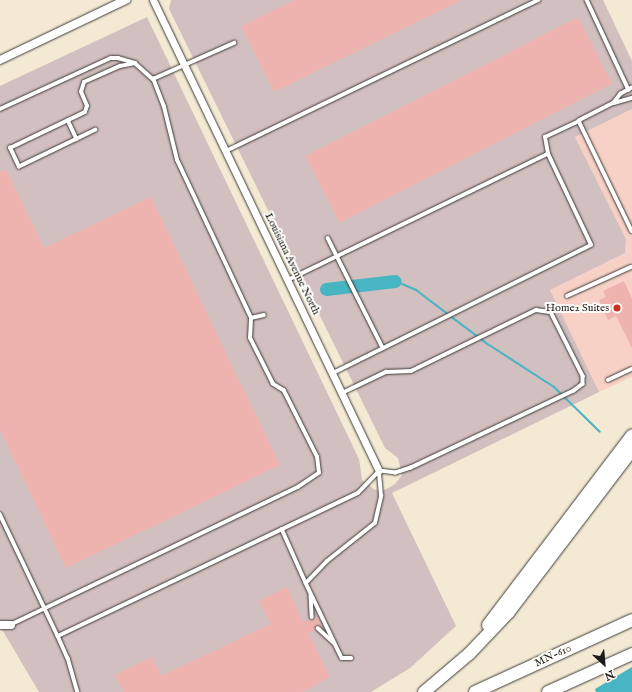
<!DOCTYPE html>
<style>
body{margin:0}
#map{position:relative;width:632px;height:692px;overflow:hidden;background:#f4ead4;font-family:"IM FELL English",serif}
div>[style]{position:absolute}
.built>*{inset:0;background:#f7d1c6}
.industrial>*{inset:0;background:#d2bfbf}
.water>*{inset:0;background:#47b5c2}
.stream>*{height:2px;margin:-1px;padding:0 1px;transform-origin:1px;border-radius:1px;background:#47b5c2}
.river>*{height:13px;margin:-6.5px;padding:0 6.5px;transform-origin:6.5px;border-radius:6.5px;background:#47b5c2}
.building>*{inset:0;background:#eeb3af;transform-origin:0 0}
.roads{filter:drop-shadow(0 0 1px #3c3b38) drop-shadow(0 0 1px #3c3b38)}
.service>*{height:3.5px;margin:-1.75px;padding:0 1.75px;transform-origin:1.75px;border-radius:1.75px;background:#fff}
.minor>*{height:7px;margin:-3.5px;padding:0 3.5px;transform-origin:3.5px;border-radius:3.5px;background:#fff}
.tertiary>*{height:8px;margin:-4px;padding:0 4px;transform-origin:4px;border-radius:4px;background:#fff}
.motorway>*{height:12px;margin:-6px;padding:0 6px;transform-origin:6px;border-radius:6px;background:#fff}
.dots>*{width:11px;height:11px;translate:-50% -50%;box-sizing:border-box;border:2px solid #fdfcf7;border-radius:50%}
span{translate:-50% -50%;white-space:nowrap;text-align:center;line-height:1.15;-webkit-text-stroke:4px #fdfcf7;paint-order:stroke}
.street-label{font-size:11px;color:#1c1c1c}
.poi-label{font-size:11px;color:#1c1c1c}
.right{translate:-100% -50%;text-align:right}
.north{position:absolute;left:584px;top:644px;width:40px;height:40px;-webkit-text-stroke:3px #fdfcf7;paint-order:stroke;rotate:154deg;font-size:11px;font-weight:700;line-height:16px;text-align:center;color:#1c1c1c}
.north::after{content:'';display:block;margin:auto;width:14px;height:18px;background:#1c1c1c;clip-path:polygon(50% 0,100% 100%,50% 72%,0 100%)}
</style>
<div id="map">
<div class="built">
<i style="clip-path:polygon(632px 109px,632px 377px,599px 392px,549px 290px,625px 253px,626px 239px,575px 137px)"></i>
</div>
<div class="industrial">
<i style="clip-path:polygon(171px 0,603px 0,632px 61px,632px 109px,575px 137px,626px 239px,625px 253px,550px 290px,599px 392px,392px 493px,456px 626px,410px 668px,371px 692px,39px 692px,0 626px,0 86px,147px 17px,359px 459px,362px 480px,375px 490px,385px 490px,395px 484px,402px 475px,398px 458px,385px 448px,169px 9px)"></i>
</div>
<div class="water">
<i style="clip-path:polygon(632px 667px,632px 692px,596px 692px,595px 689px)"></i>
</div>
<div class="stream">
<i style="left:395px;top:281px;width:23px;rotate:23deg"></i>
<i style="left:416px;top:290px;width:88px;rotate:37.1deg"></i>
<i style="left:486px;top:343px;width:81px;rotate:32.9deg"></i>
<i style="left:554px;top:387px;width:64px;rotate:44.4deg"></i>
</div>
<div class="river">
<i style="left:326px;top:289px;width:69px;rotate:-6.6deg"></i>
</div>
<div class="building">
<i style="clip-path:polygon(294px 0,462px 0,274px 92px,241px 26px)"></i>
<i style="left:578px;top:17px;width:75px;height:306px;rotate:63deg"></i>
<i style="clip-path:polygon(6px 169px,44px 248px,151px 197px,280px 465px,66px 568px,0 430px,0 172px)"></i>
<i style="clip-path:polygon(624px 281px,632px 299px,632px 348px,616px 316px,608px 320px,599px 300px,606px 297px,603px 291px)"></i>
<i style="clip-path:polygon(287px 587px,303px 622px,313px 620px,316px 615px,322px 626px,317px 625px,315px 630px,308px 633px,330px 677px,302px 692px,124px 692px,115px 675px,152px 657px,161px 676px,271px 624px,259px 601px)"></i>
</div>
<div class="roads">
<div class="service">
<i style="left:587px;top:0;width:99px;rotate:65deg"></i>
<i style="left:632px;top:88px;width:13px;rotate:151deg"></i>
<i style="left:621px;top:94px;width:11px;rotate:128deg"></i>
<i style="left:614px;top:103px;width:19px;rotate:-16deg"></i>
<i style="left:614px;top:103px;width:39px;rotate:153deg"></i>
<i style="left:579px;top:121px;width:122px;rotate:64.3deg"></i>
<i style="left:0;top:109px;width:122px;rotate:-24.7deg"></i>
<i style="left:111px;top:58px;width:7px"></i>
<i style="left:118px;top:58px;width:18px;rotate:16deg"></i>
<i style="left:135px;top:63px;width:24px;rotate:42deg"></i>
<i style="left:68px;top:120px;width:21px;rotate:65deg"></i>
<i style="left:96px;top:130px;width:85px;rotate:154.3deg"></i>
<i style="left:19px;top:167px;width:21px;rotate:-115deg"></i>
<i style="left:10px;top:148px;width:83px;rotate:-25.6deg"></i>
<i style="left:85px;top:112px;width:6px;rotate:-72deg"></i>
<i style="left:87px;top:106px;width:15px;rotate:-113deg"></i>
<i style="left:81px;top:92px;width:10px;rotate:-73deg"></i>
<i style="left:84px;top:82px;width:39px;rotate:-24deg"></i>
<i style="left:120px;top:66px;width:15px;rotate:-11deg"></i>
<i style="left:226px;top:151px;width:347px;rotate:-25.8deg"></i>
<i style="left:328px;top:238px;width:123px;rotate:63.4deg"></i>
<i style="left:288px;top:280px;width:289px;rotate:-25.9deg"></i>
<i style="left:548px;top:154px;width:17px;rotate:-100deg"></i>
<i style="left:545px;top:137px;width:38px;rotate:-25deg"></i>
<i style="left:567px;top:296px;width:70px;rotate:-24.4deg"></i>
<i style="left:251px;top:318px;width:13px;rotate:-13deg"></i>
<i style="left:333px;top:373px;width:288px;rotate:-26.4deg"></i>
<i style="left:591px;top:245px;width:101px;rotate:-115.3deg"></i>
<i style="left:608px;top:380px;width:26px;rotate:-25deg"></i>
<i style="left:342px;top:393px;width:49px;rotate:-25.5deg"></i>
<i style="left:386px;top:372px;width:25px;rotate:-2deg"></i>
<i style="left:411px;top:371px;width:139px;rotate:-26deg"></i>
<i style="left:536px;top:310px;width:15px;rotate:8deg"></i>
<i style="left:551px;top:312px;width:72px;rotate:63.4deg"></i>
<i style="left:583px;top:376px;width:8px;rotate:90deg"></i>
<i style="left:583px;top:384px;width:11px;rotate:142deg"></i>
<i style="left:574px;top:391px;width:180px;rotate:154.7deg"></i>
<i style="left:411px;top:468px;width:16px;rotate:162deg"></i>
<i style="left:396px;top:473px;width:17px;rotate:-173deg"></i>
<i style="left:0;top:514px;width:135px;rotate:64.6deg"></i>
<i style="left:58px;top:636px;width:332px;rotate:-25.5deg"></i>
<i style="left:358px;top:493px;width:30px;rotate:-46deg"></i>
<i style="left:282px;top:529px;width:59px;rotate:66deg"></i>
<i style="left:306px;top:583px;width:30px;rotate:-46deg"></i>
<i style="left:327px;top:561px;width:61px;rotate:-38.4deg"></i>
<i style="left:375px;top:523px;width:28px;rotate:-77deg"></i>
<i style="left:381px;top:496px;width:25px;rotate:-95deg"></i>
<i style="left:306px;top:583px;width:83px;rotate:64.4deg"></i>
<i style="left:342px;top:658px;width:9px"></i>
<i style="left:311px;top:595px;width:22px;rotate:87deg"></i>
<i style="left:12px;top:624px;width:317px;rotate:-25.6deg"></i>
<i style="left:298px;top:487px;width:25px;rotate:-34deg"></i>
<i style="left:319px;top:473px;width:16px;rotate:-97deg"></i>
<i style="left:317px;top:457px;width:74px;rotate:-116.6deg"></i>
<i style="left:284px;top:391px;width:13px;rotate:-148deg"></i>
<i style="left:273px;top:384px;width:51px;rotate:-116.6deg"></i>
<i style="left:250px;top:338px;width:20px;rotate:-87deg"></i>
<i style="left:251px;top:318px;width:174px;rotate:-115.1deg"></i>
<i style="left:177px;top:160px;width:55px;rotate:-103.8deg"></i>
<i style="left:164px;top:107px;width:30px;rotate:-111deg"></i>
<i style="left:153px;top:79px;width:89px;rotate:-24deg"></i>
<i style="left:318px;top:628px;width:21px;rotate:43deg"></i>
<i style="left:58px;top:636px;width:24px;rotate:66deg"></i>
<i style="left:68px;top:658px;width:35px;rotate:74deg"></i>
</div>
<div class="minor">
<i style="left:153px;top:0;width:522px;rotate:64.37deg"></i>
</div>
<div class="tertiary">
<i style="left:0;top:60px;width:140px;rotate:-25.5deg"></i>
<i style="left:0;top:625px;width:11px"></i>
</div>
<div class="motorway">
<i style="left:488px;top:625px;width:238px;rotate:-52.8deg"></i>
<i style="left:424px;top:692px;width:59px;rotate:-40.2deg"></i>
<i style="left:469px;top:654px;width:57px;rotate:-46.4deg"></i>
<i style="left:508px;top:613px;width:205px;rotate:-52.7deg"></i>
<i style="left:475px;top:692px;width:173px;rotate:-24.6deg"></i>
<i style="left:548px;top:692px;width:92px;rotate:-24.3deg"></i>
</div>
</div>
<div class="dots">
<i style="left:617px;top:308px;background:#c8321e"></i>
</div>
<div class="street-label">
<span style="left:292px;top:264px;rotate:64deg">Louisiana Avenue North</span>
<span style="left:553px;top:656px;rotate:-25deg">MN-610</span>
</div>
<div class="poi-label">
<span class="right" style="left:609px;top:308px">Home2 Suites</span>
</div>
<div class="north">N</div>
</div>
